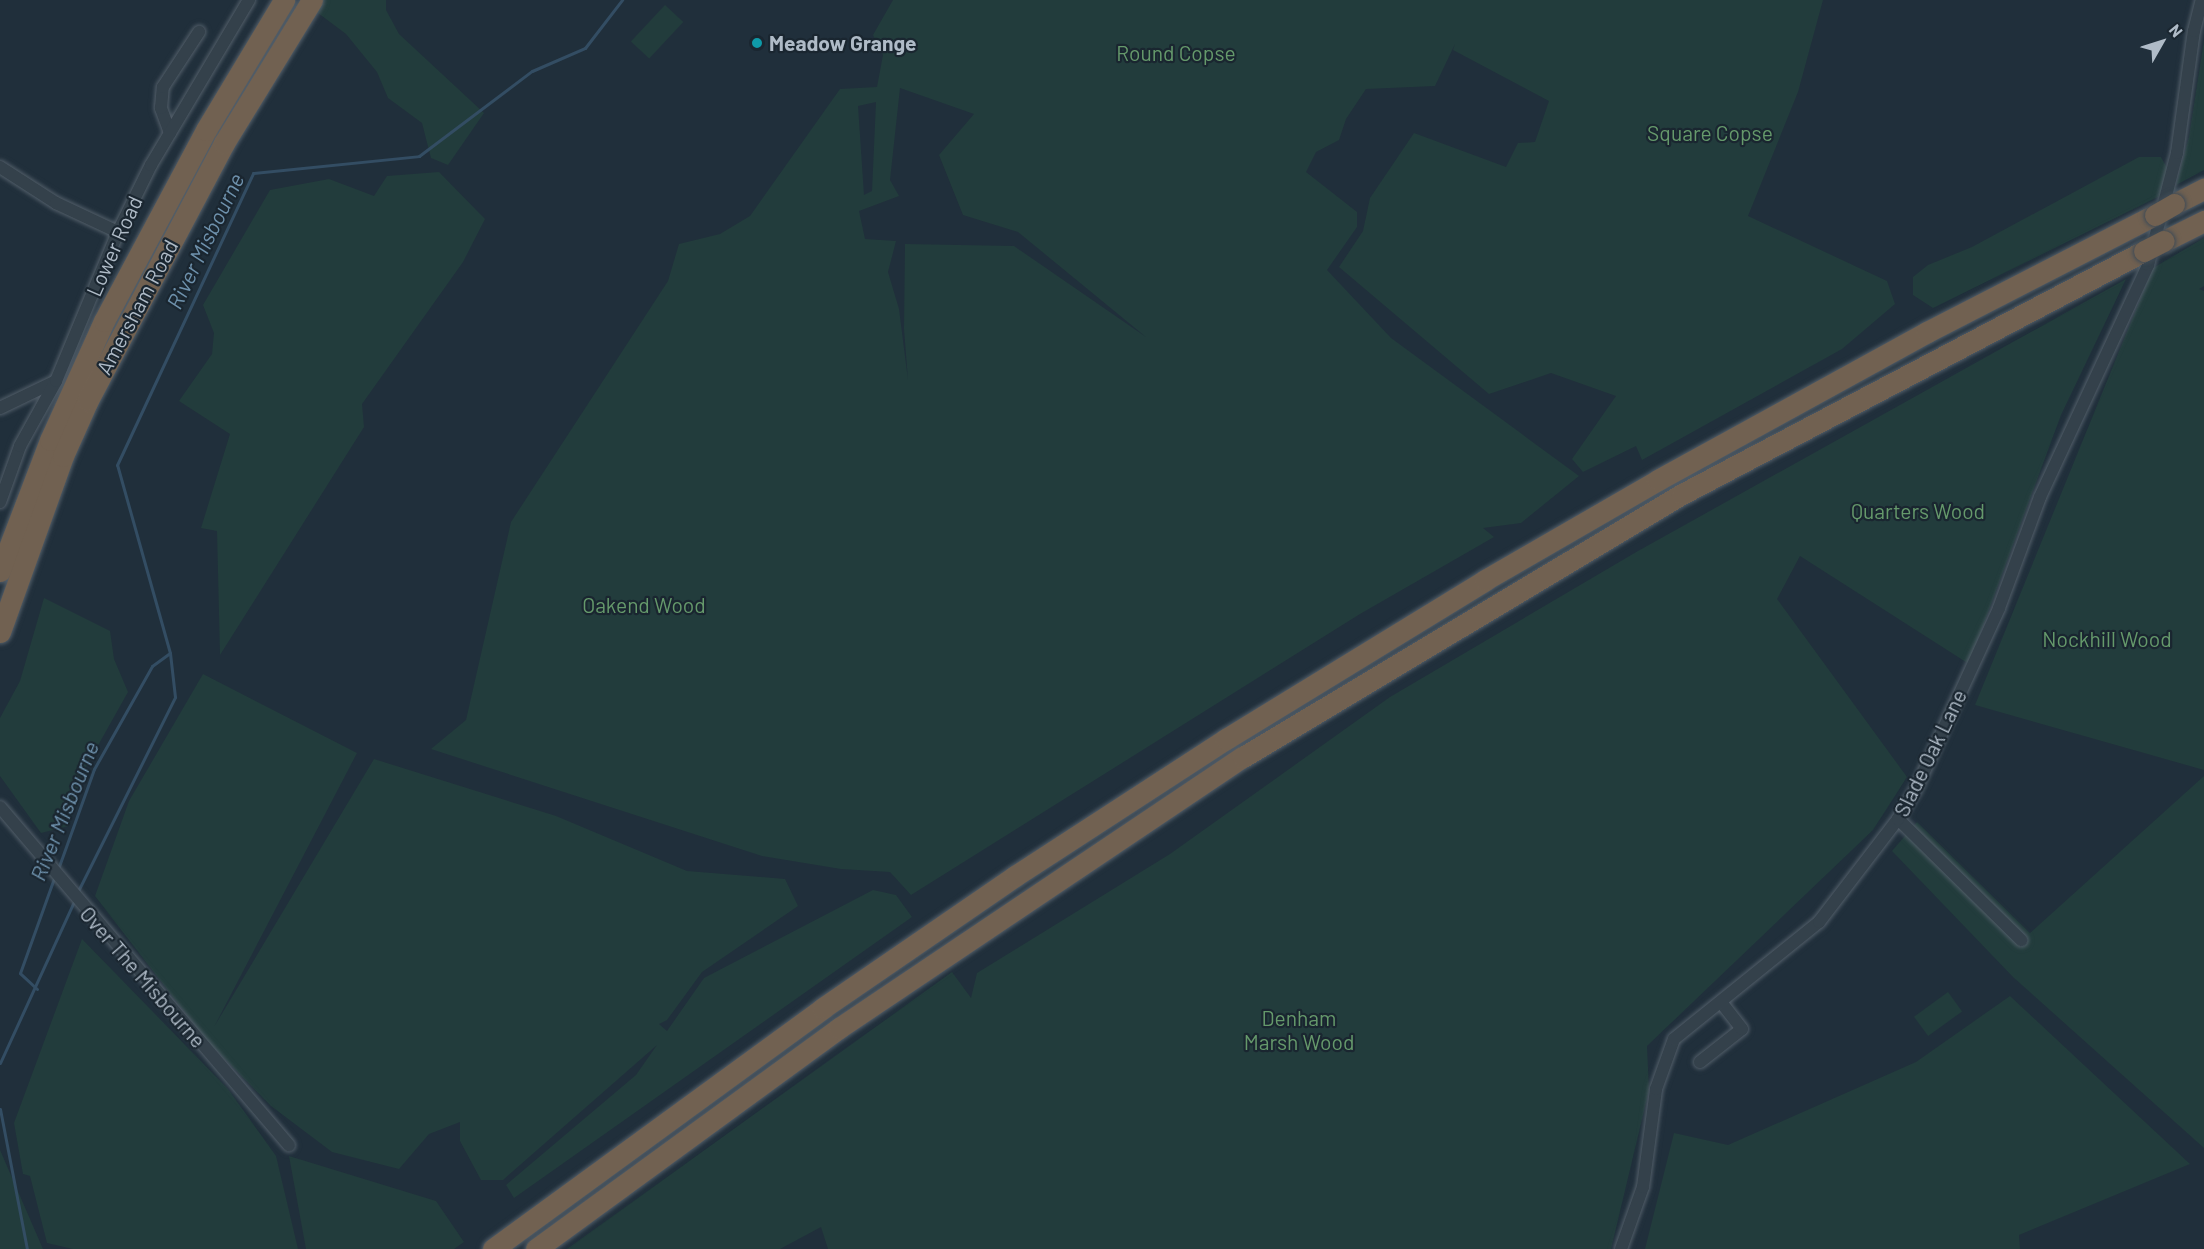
<!DOCTYPE html>
<style>
body{margin:0}
#map{position:relative;width:2204px;height:1249px;overflow:hidden;background:#202f3b;font-family:Barlow,sans-serif}
div>[style]{position:absolute}
.green>*{inset:0;background:#223c3c;transform-origin:0 0}
.stream>*{height:3px;margin:-1.5px;padding:0 1.5px;transform-origin:1.5px;border-radius:1.5px;background:#334d63}
.roads{filter:drop-shadow(0 0 2px #525e69) drop-shadow(0 0 2px #525e69)}
.street>*{height:12px;margin:-6px;padding:0 6px;transform-origin:6px;border-radius:6px;background:#34414b}
.highway>*{height:21px;margin:-10.5px;padding:0 10.5px;transform-origin:10.5px;border-radius:10.5px;background:#716151}
.bridges{filter:drop-shadow(0 0 2px #3f4b56) drop-shadow(0 0 2px #3f4b56)}
.highway-bridge>*{height:21px;margin:-10.5px;padding:0 10.5px;transform-origin:10.5px;border-radius:10.5px;background:#716151}
.dots>*{width:16px;height:16px;translate:-50% -50%;box-sizing:border-box;border:3px solid #1a2630;border-radius:50%}
span{translate:-50% -50%;white-space:nowrap;text-align:center;line-height:1.15;-webkit-text-stroke:4.5px #1a2630;paint-order:stroke}
.poi-label{font-size:21px;color:#afbbc7;font-weight:700}
.left{translate:0 -50%;text-align:left}
.park-label{font-size:21px;color:#65996b}
.street-label{font-size:21px;color:#afbbc7}
.water-label{font-size:22px;color:#6e91ac;font-style:italic}
.north{position:absolute;left:2132px;top:12px;width:60px;height:60px;-webkit-text-stroke:4px #1a2630;paint-order:stroke;rotate:51deg;font-size:16px;font-weight:700;line-height:24px;text-align:center;color:#afbbc7}
.north::after{content:'';display:block;margin:auto;width:21px;height:27px;background:#afbbc7;clip-path:polygon(50% 0,100% 100%,50% 72%,0 100%)}
</style>
<div id="map">
<div class="green">
<i style="clip-path:polygon(321px 0,386px 0,386px 10px,399px 34px,484px 113px,448px 165px,431px 158px,422px 123px,388px 98px,377px 72px,346px 34px,314px 10px)"></i>
<i style="clip-path:polygon(evenodd,893px 0,1823px 0,1798px 92px,1748px 216px,1887px 281px,1895px 304px,1842px 349px,1642px 460px,1636px 446px,1583px 472px,1572px 459px,1616px 396px,1551px 373px,1489px 394px,1339px 267px,1363px 231px,1370px 198px,1414px 133px,1506px 167px,1518px 143px,1535px 142px,1549px 101px,1453px 50px,1455px 44px,1435px 86px,1366px 89px,1346px 119px,1339px 140px,1316px 152px,1306px 172px,1357px 212px,1357px 227px,1327px 270px,1391px 338px,1579px 476px,1521px 523px,1483px 528px,1494px 537px,1360px 614px,911px 895px,890px 872px,841px 869px,762px 856px,431px 749px,466px 720px,511px 522px,668px 281px,679px 244px,720px 234px,750px 216px,840px 89px,877px 87px,883px 55px,873px 35px,893px 0,900px 88px,974px 114px,939px 155px,963px 215px,1018px 232px,1146px 337px,1014px 246px,905px 244px,904px 329px,908px 380px,899px 309px,888px 272px,896px 241px,865px 239px,859px 211px,899px 196px,890px 180px,900px 88px,893px 0,876px 102px,872px 191px,864px 195px,858px 106px,876px 102px)"></i>
<i style="left:665px;top:5px;width:25px;height:50px;rotate:43deg"></i>
<i style="clip-path:polygon(2204px 40px,2204px 170px,2176px 185px,2189px 137px)"></i>
<i style="clip-path:polygon(2139px 157px,2161px 157px,2167px 168px,2166px 193px,1933px 308px,1913px 295px,1913px 277px,1928px 265px,1972px 247px)"></i>
<i style="clip-path:polygon(439px 172px,485px 219px,463px 262px,362px 404px,364px 427px,220px 655px,217px 531px,201px 528px,230px 434px,179px 401px,212px 354px,214px 333px,203px 305px,270px 190px,329px 179px,374px 196px,387px 176px)"></i>
<i style="clip-path:polygon(2204px 238px,2204px 286px,2199px 289px,2204px 291px,2204px 770px,1975px 705px,2153px 268px)"></i>
<i style="clip-path:polygon(2126px 279px,2061px 415px,1969px 664px,1800px 556px,1777px 599px,1907px 777px,1873px 830px,1647px 1046px,1649px 1090px,1611px 1249px,828px 1249px,821px 1227px,780px 1249px,567px 1249px,952px 972px,971px 998px,977px 973px,1170px 854px,1390px 697px,1638px 551px)"></i>
<i style="clip-path:polygon(44px 598px,110px 631px,114px 659px,128px 692px,82px 774px,69px 826px,41px 833px,0 776px,0 718px,20px 681px)"></i>
<i style="clip-path:polygon(203px 674px,357px 753px,214px 1027px,374px 759px,556px 816px,687px 871px,785px 879px,798px 906px,702px 972px,667px 1020px,659px 1024px,667px 1031px,704px 978px,873px 890px,896px 895px,912px 917px,514px 1198px,506px 1185px,636px 1075px,657px 1045px,503px 1180px,481px 1180px,460px 1141px,460px 1122px,429px 1134px,399px 1169px,332px 1152px,271px 1106px,207px 1041px,95px 896px,129px 801px)"></i>
<i style="clip-path:polygon(2204px 776px,2204px 1148px,2013px 977px,1892px 851px,1917px 822px,2030px 933px)"></i>
<i style="clip-path:polygon(82px 939px,228px 1089px,276px 1156px,298px 1249px,73px 1249px,47px 1243px,30px 1176px,23px 1174px,14px 1123px)"></i>
<i style="left:1948px;top:992px;width:24px;height:42px;rotate:54deg"></i>
<i style="clip-path:polygon(2010px 996px,2190px 1164px,2019px 1235px,2020px 1249px,1645px 1249px,1674px 1133px,1728px 1145px,1916px 1062px)"></i>
<i style="clip-path:polygon(0 1150px,43px 1249px,0 1249px)"></i>
<i style="clip-path:polygon(289px 1156px,436px 1201px,464px 1242px,454px 1249px,306px 1249px)"></i>
</div>
<div class="stream">
<i style="left:58px;top:869px;width:106px;rotate:-70.2deg"></i>
<i style="left:94px;top:769px;width:118px;rotate:-60.6deg"></i>
<i style="left:152px;top:666px;width:22px;rotate:-36deg"></i>
<i style="left:77px;top:893px;width:219px;rotate:-63.4deg"></i>
<i style="left:175px;top:697px;width:44px;rotate:-96.5deg"></i>
<i style="left:170px;top:653px;width:195px;rotate:-105.7deg"></i>
<i style="left:117px;top:465px;width:322px;rotate:-65deg"></i>
<i style="left:253px;top:173px;width:167px;rotate:-5.8deg"></i>
<i style="left:419px;top:156px;width:141px;rotate:-37deg"></i>
<i style="left:532px;top:71px;width:58px;rotate:-23.5deg"></i>
<i style="left:585px;top:48px;width:61px;rotate:-52.4deg"></i>
<i style="left:37px;top:989px;width:23px;rotate:-137deg"></i>
<i style="left:20px;top:973px;width:101px;rotate:-70.3deg"></i>
<i style="left:0;top:1063px;width:180px;rotate:-65.4deg"></i>
<i style="left:0;top:1109px;width:143px;rotate:79.1deg"></i>
</div>
<div class="roads">
<div class="street">
<i style="left:170px;top:133px;width:27px;rotate:-110deg"></i>
<i style="left:161px;top:108px;width:21px;rotate:-85deg"></i>
<i style="left:163px;top:87px;width:66px;rotate:-56.8deg"></i>
<i style="left:0;top:167px;width:67px;rotate:32.7deg"></i>
<i style="left:56px;top:203px;width:68px;rotate:25.1deg"></i>
<i style="left:0;top:408px;width:62px;rotate:-25.7deg"></i>
<i style="left:0;top:502px;width:59px;rotate:-70.3deg"></i>
<i style="left:20px;top:446px;width:74px;rotate:-61deg"></i>
<i style="left:56px;top:381px;width:161px;rotate:-67.4deg"></i>
<i style="left:118px;top:232px;width:75px;rotate:-63.8deg"></i>
<i style="left:151px;top:165px;width:192px;rotate:-59.3deg"></i>
<i style="left:0;top:807px;width:445px;rotate:49.5deg"></i>
<i style="left:1898px;top:819px;width:173px;rotate:44.5deg"></i>
<i style="left:1700px;top:1062px;width:53px;rotate:-38.2deg"></i>
<i style="left:1742px;top:1029px;width:34px;rotate:-128deg"></i>
<i style="left:1621px;top:1249px;width:66px;rotate:-70.5deg"></i>
<i style="left:1643px;top:1187px;width:99px;rotate:-82.4deg"></i>
<i style="left:1656px;top:1089px;width:53px;rotate:-70.2deg"></i>
<i style="left:1674px;top:1039px;width:186px;rotate:-38.9deg"></i>
<i style="left:1819px;top:922px;width:130px;rotate:-52.5deg"></i>
<i style="left:1898px;top:819px;width:33px;rotate:-59deg"></i>
<i style="left:1915px;top:791px;width:201px;rotate:-65.3deg"></i>
<i style="left:1999px;top:608px;width:118px;rotate:-69.7deg"></i>
<i style="left:2040px;top:497px;width:256px;rotate:-65deg"></i>
<i style="left:2148px;top:265px;width:116px;rotate:-75.5deg"></i>
<i style="left:2177px;top:153px;width:123px;rotate:-82.1deg"></i>
<i style="left:2194px;top:31px;width:32px;rotate:-76deg"></i>
</div>
<div class="highway">
<i style="left:2174px;top:204px;width:34px;rotate:-27deg"></i>
<i style="left:2164px;top:241px;width:45px;rotate:-26.6deg"></i>
<i style="left:0;top:571px;width:140px;rotate:-69.1deg"></i>
<i style="left:50px;top:440px;width:131px;rotate:-65.6deg"></i>
<i style="left:104px;top:321px;width:217px;rotate:-61.9deg"></i>
<i style="left:206px;top:130px;width:152px;rotate:-59deg"></i>
<i style="left:0;top:632px;width:187px;rotate:-70.3deg"></i>
<i style="left:63px;top:456px;width:61px;rotate:-65.9deg"></i>
<i style="left:88px;top:400px;width:291px;rotate:-62.1deg"></i>
<i style="left:224px;top:143px;width:168px;rotate:-58.4deg"></i>
<i style="left:493px;top:1249px;width:409px;rotate:-36.1deg"></i>
<i style="left:823px;top:1008px;width:233px;rotate:-34.5deg"></i>
<i style="left:1015px;top:876px;width:252px;rotate:-33deg"></i>
<i style="left:1226px;top:739px;width:304px;rotate:-31.5deg"></i>
<i style="left:1485px;top:580px;width:200px;rotate:-30deg"></i>
<i style="left:1658px;top:480px;width:307px;rotate:-28.8deg"></i>
<i style="left:1927px;top:332px;width:256px;rotate:-27.2deg"></i>
<i style="left:536px;top:1249px;width:375px;rotate:-36.1deg"></i>
<i style="left:839px;top:1028px;width:486px;rotate:-33.9deg"></i>
<i style="left:1243px;top:757px;width:512px;rotate:-30.93deg"></i>
<i style="left:1682px;top:494px;width:522px;rotate:-27.74deg"></i>
</div>
</div>
<div class="bridges">
<div class="highway-bridge">
<i style="left:2155px;top:215px;width:22px;rotate:-30deg"></i>
<i style="left:2144px;top:251px;width:22px;rotate:-27deg"></i>
</div>
</div>
<div class="dots">
<i style="left:757px;top:43px;background:#0f9aa8"></i>
</div>
<div class="poi-label">
<span class="left" style="left:769px;top:43px">Meadow Grange</span>
</div>
<div class="park-label">
<span style="left:1176px;top:53px">Round Copse</span>
<span style="left:1710px;top:133px">Square Copse</span>
<span style="left:1918px;top:511px">Quarters Wood</span>
<span style="left:644px;top:605px">Oakend Wood</span>
<span style="left:2107px;top:639px">Nockhill Wood</span>
<span style="left:1299px;top:1030px">Denham<br>Marsh Wood</span>
</div>
<div class="street-label">
<span style="left:114px;top:246px;rotate:-66deg">Lower Road</span>
<span style="left:137px;top:307px;rotate:-62deg">Amersham Road</span>
<span style="left:1930px;top:753px;rotate:-64deg">Slade Oak Lane</span>
<span style="left:143px;top:977px;rotate:49deg">Over The Misbourne</span>
</div>
<div class="water-label">
<span style="left:205px;top:241px;rotate:-64deg">River Misbourne</span>
<span style="left:64px;top:811px;rotate:-68deg">River Misbourne</span>
</div>
<div class="north">N</div>
</div>
